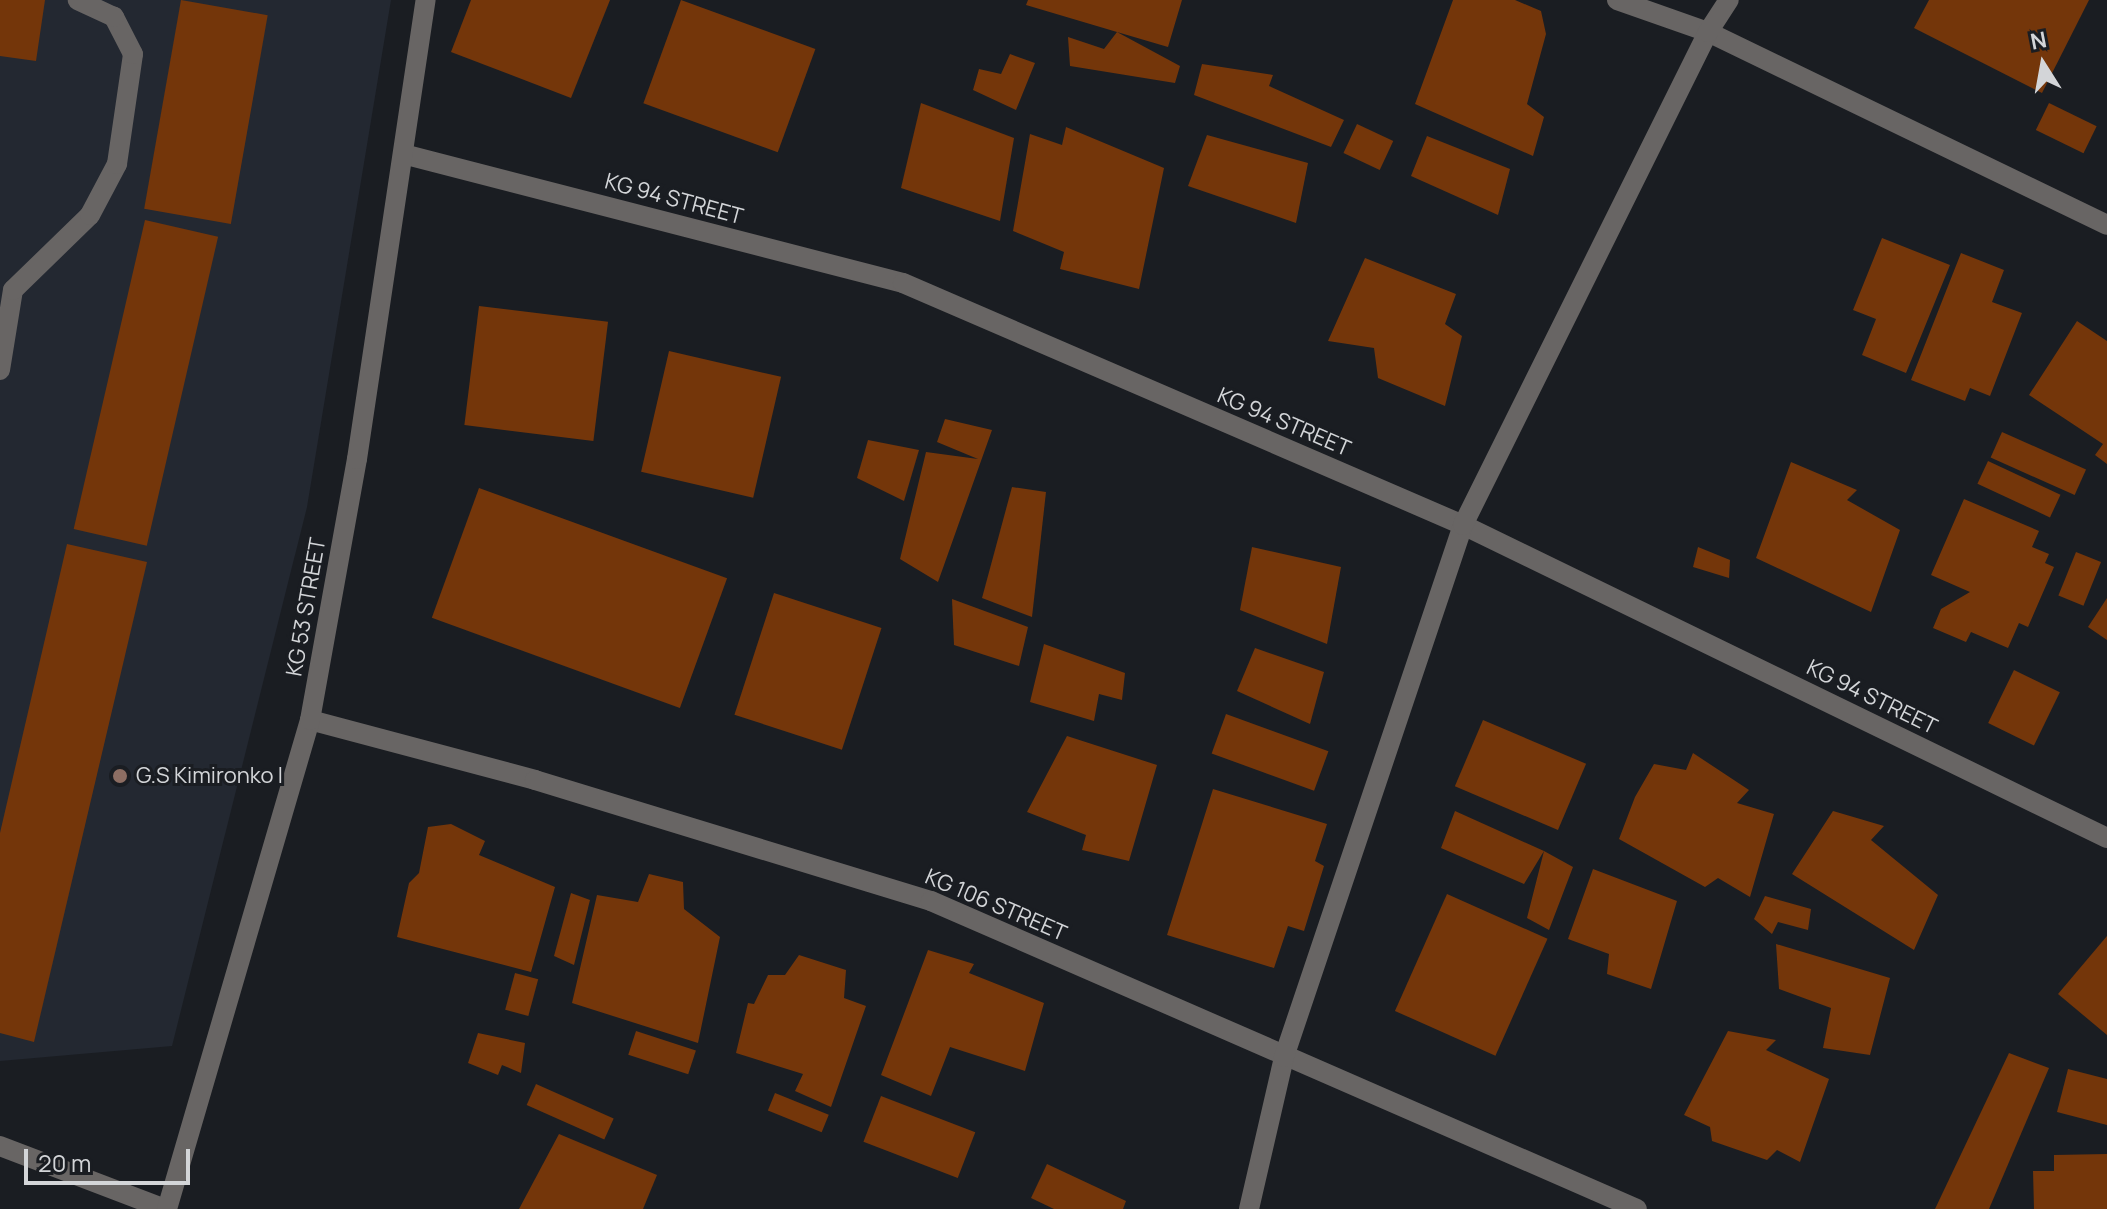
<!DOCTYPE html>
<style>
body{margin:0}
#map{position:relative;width:2107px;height:1209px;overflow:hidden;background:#1a1d22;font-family:Manrope,sans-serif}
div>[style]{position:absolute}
.built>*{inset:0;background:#232831}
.building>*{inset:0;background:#74360a;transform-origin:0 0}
.minor>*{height:20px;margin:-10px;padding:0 10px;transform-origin:10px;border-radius:10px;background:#686564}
.dots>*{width:22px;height:22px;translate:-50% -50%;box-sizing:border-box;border:4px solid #1a1d22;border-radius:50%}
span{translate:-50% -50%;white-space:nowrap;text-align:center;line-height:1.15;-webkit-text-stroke:6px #1a1d22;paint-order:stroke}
.street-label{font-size:22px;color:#d3d5d8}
.poi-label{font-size:22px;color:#d3d5d8}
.left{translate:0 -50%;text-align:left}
.north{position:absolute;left:2003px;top:24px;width:80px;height:80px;-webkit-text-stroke:6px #1a1d22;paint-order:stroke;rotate:349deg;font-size:22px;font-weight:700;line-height:32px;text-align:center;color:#d3d5d8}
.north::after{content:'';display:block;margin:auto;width:28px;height:36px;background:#d3d5d8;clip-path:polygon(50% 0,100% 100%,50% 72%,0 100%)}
.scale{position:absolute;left:24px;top:1149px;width:166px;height:36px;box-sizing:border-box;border:4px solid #d3d5d8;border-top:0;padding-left:10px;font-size:24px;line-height:28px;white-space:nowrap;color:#d3d5d8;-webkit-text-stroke:6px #1a1d22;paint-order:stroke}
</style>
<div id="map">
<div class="built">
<i style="clip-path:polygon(0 0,391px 0,307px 507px,172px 1046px,0 1061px)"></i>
</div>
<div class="building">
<i style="clip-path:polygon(0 0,45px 0,36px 61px,0 56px)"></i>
<i style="left:181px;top:0;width:88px;height:212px;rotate:10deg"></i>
<i style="clip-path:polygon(471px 0,610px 0,571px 98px,451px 52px)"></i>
<i style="left:681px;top:0;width:143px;height:110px;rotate:20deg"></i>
<i style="clip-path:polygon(1028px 0,1182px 0,1168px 47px,1117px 32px,1180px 66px,1175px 83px,1070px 66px,1068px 37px,1104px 49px,1117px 32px,1026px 5px)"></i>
<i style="clip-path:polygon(1453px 0,1515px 0,1541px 11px,1546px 34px,1527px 104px,1544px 117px,1533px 156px,1415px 104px)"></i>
<i style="clip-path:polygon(1929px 0,2089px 0,2042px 93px,1914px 28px)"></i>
<i style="clip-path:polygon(1010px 54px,1035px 63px,1016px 110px,973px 90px,979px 69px,1001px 74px)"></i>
<i style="clip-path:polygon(1202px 64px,1273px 75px,1269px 86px,1344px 120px,1331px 147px,1194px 95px)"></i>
<i style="clip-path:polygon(921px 103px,1014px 138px,1000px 221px,901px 188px)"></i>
<i style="left:2049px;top:103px;width:53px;height:30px;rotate:26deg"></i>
<i style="left:1357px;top:124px;width:40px;height:32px;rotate:25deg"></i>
<i style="clip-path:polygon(1066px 127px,1164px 168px,1139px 289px,1060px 269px,1064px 252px,1013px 231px,1030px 134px,1062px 145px)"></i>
<i style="clip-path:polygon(1207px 135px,1308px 163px,1296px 223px,1188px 186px)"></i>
<i style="clip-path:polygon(1427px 136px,1510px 169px,1498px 215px,1411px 176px)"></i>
<i style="left:145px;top:220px;width:75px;height:317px;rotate:13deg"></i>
<i style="clip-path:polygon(1882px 238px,1950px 265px,1906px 373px,1862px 355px,1876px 319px,1853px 310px)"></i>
<i style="clip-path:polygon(1961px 253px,2004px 270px,1992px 302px,2022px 313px,1990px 396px,1970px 388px,1965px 401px,1911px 380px)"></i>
<i style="clip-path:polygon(1365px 258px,1456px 294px,1445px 324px,1462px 336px,1445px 406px,1378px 378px,1374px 348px,1328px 341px)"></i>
<i style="left:479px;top:306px;width:130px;height:120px;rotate:7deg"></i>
<i style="clip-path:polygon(2077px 321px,2107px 341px,2107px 464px,2095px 455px,2103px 444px,2029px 395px)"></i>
<i style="left:669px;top:351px;width:115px;height:124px;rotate:13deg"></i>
<i style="clip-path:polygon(945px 419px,992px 430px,938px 582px,900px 559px,926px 452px,978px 459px,937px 442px)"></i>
<i style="left:2002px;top:432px;width:92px;height:28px;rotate:24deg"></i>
<i style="clip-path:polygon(868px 440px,919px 450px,904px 501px,857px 478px)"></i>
<i style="left:1988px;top:461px;width:80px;height:25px;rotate:25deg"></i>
<i style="clip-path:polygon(1791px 462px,1857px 490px,1847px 500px,1900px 530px,1871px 612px,1756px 558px)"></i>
<i style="clip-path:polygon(1012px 487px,1046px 492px,1032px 617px,982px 598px)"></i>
<i style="left:479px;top:488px;width:264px;height:138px;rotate:20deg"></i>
<i style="clip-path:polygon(1964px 499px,2039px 531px,2032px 547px,2049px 554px,2045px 563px,2054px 567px,2028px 627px,2019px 623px,2008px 648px,1971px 632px,1966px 642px,1933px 628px,1941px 609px,1970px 592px,1931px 575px)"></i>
<i style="clip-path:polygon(67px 544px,147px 562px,34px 1042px,0 1033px,0 833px)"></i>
<i style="clip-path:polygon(1252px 547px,1341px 567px,1327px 644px,1240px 610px)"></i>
<i style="clip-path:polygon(1698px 547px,1730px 560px,1729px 578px,1693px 567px)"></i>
<i style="left:2076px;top:552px;width:27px;height:47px;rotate:22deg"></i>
<i style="left:774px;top:593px;width:113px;height:128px;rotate:18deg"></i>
<i style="clip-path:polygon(2107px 598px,2107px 640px,2088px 627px)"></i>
<i style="clip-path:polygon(952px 599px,1028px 627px,1019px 666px,954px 645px)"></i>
<i style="clip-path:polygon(1044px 644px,1125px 673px,1122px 700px,1099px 694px,1094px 721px,1030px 702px)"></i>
<i style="clip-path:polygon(1255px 648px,1324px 672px,1310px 724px,1237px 691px)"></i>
<i style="left:2014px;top:670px;width:51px;height:59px;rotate:26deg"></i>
<i style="left:1226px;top:714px;width:109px;height:42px;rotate:20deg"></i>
<i style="left:1483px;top:720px;width:112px;height:72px;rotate:23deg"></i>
<i style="clip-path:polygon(1067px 736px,1157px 765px,1129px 861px,1082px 850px,1086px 835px,1027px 812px)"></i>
<i style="clip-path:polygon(1693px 753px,1749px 790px,1737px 803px,1774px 814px,1750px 897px,1718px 878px,1705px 887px,1619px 839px,1635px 797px,1654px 764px,1686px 770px)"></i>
<i style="clip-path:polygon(1213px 789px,1327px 824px,1315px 861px,1324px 866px,1304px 931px,1288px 926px,1274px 968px,1167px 935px)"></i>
<i style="clip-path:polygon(1455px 811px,1544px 851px,1573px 867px,1549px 930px,1527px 918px,1544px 851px,1524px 884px,1441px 848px)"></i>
<i style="clip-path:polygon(1833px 811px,1884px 826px,1871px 840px,1938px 895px,1914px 950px,1792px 874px)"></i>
<i style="clip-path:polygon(451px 824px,485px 841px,479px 855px,555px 887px,531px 972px,397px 937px,409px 883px,419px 873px,428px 827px)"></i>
<i style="clip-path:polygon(1593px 869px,1677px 901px,1651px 989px,1607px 974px,1609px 954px,1568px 939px)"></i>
<i style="clip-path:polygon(649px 874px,683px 882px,684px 909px,720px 937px,698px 1043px,572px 1003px,597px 895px,638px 902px)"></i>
<i style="clip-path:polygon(571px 893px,590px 900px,574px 965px,554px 956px)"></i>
<i style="left:1447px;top:894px;width:110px;height:128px;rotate:24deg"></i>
<i style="clip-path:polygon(1765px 896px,1811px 909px,1808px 930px,1778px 922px,1772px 934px,1754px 919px)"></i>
<i style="clip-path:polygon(2107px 936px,2107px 1035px,2058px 994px)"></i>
<i style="clip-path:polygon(1776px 944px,1890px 978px,1870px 1055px,1823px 1048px,1831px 1008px,1779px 989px)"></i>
<i style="clip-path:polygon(928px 950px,974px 964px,969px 973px,1044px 1003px,1025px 1071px,950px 1047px,931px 1096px,881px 1075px)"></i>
<i style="clip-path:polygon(799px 955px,846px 970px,844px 998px,866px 1006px,831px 1107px,795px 1091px,803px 1074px,736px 1053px,748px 1003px,754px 1004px,768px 975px,785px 975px)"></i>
<i style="left:515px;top:973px;width:24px;height:38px;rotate:15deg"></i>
<i style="left:636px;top:1031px;width:63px;height:25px;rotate:18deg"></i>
<i style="clip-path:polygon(1728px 1031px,1776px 1040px,1766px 1050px,1829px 1079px,1800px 1162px,1777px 1150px,1767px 1160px,1712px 1141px,1710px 1127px,1684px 1115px)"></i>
<i style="clip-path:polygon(478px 1033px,525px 1043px,521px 1073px,502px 1065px,498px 1075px,468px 1063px)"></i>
<i style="clip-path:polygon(2009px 1053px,2049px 1068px,1989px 1209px,1935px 1209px)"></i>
<i style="clip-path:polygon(2068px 1069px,2107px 1079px,2107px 1125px,2057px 1112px)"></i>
<i style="left:536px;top:1084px;width:85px;height:23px;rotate:24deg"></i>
<i style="left:775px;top:1093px;width:58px;height:19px;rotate:22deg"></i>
<i style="left:881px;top:1096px;width:101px;height:49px;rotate:21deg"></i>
<i style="clip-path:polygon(559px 1134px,657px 1175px,643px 1209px,519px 1209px)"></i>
<i style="clip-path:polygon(2107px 1154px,2107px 1209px,2034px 1209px,2033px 1171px,2054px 1171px,2054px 1155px)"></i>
<i style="clip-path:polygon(1047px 1164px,1126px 1201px,1123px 1209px,1054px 1209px,1031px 1198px)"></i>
</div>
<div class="minor">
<i style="left:1617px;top:0;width:96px;rotate:19.4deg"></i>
<i style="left:1708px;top:32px;width:443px;rotate:25.8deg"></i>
<i style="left:403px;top:154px;width:516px;rotate:14.47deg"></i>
<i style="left:903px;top:283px;width:610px;rotate:23.37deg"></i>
<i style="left:1463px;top:525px;width:716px;rotate:25.92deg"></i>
<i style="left:0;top:370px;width:81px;rotate:-80.8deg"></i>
<i style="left:13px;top:290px;width:107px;rotate:-44.2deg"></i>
<i style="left:90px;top:215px;width:58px;rotate:-62.1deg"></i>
<i style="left:117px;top:164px;width:111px;rotate:-81.7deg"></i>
<i style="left:133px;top:54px;width:42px;rotate:-117.2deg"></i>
<i style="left:114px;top:17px;width:40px;rotate:-155deg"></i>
<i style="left:310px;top:720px;width:233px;rotate:14.9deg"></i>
<i style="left:535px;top:780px;width:414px;rotate:17deg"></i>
<i style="left:931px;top:901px;width:770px;rotate:23.57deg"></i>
<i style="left:0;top:1146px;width:177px;rotate:20.9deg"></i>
<i style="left:167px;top:1209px;width:509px;rotate:-73.7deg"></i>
<i style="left:310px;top:720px;width:265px;rotate:-79.8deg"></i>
<i style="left:357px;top:459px;width:464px;rotate:-81.5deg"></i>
<i style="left:1249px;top:1209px;width:156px;rotate:-77deg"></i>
<i style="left:1284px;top:1057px;width:561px;rotate:-71.4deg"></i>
<i style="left:1463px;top:525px;width:551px;rotate:-63.57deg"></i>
<i style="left:1708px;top:32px;width:38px;rotate:-57deg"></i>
</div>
<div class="dots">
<i style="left:120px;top:776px;background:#8d6e63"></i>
</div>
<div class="street-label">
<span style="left:674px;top:199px;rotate:15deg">KG 94 STREET</span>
<span style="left:1284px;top:422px;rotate:23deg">KG 94 STREET</span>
<span style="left:306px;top:607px;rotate:-80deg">KG 53 STREET</span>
<span style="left:1872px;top:697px;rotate:26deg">KG 94 STREET</span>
<span style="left:996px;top:905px;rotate:23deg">KG 106 STREET</span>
</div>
<div class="poi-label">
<span class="left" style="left:136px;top:776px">G.S Kimironko I</span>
</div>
<div class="north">N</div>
<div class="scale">20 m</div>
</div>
